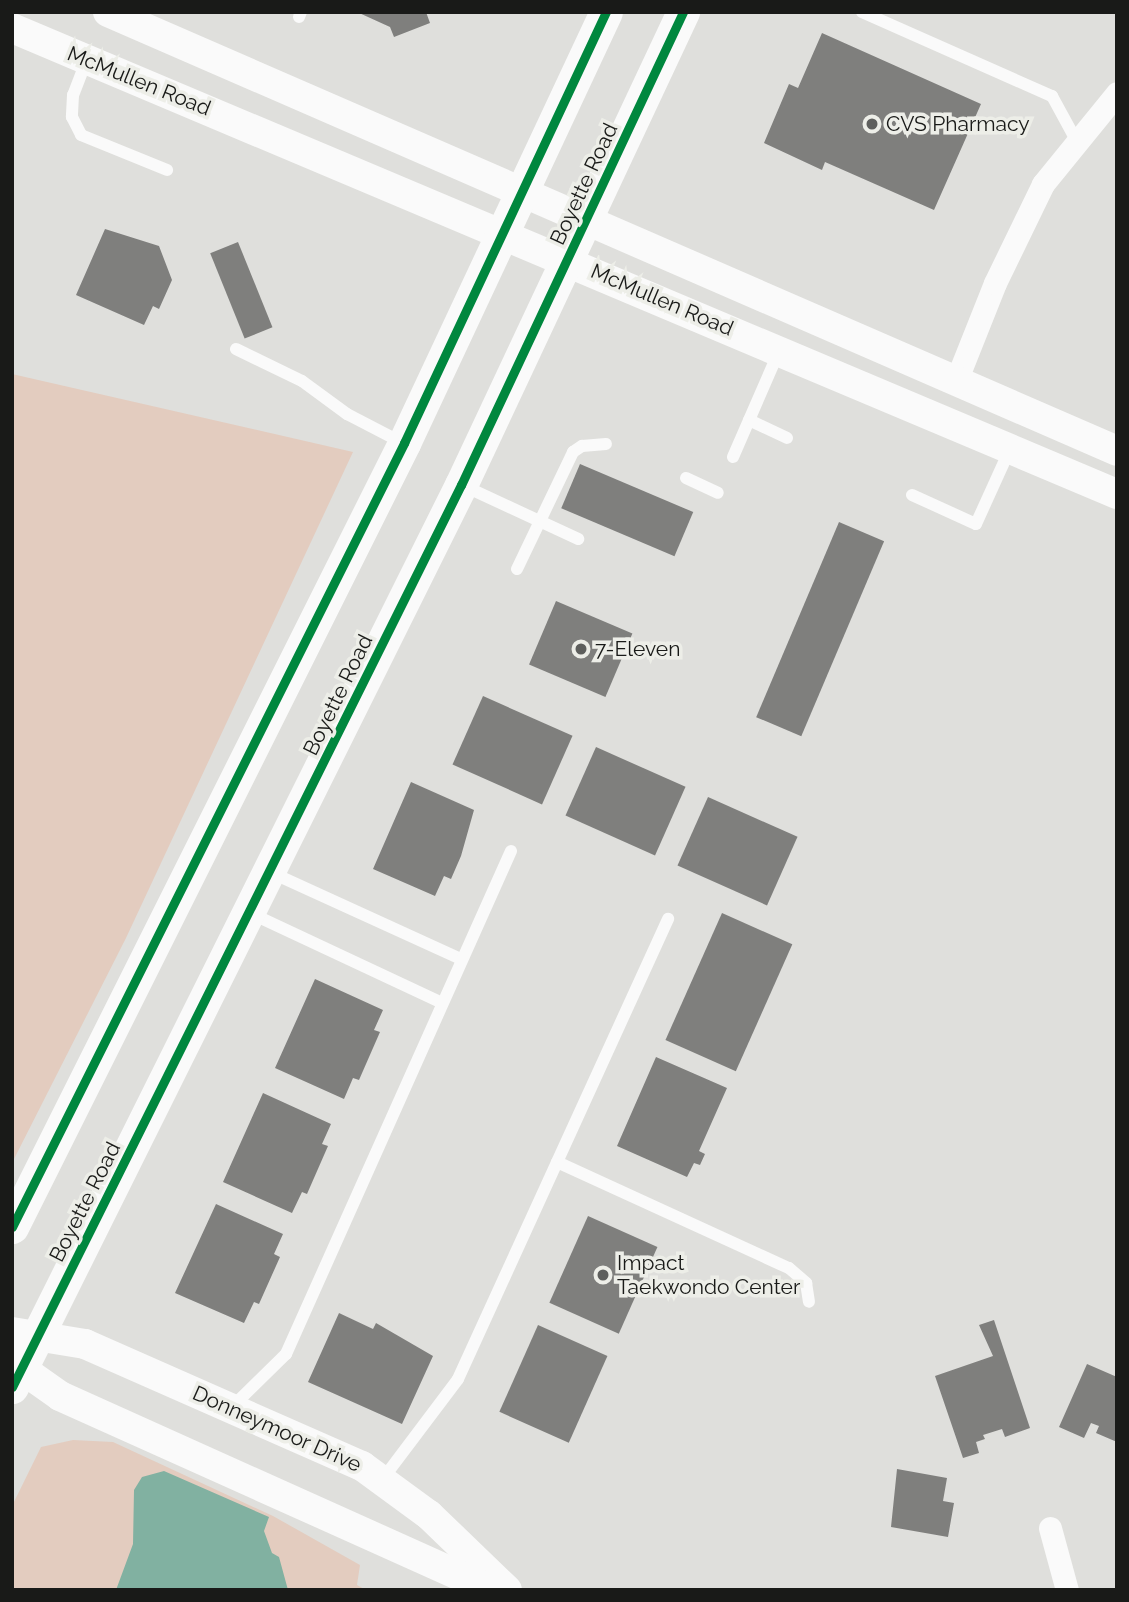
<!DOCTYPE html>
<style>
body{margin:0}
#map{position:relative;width:1129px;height:1602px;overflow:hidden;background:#dfdfdc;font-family:Raleway,sans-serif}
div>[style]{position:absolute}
.green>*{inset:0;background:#e3ccbf}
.water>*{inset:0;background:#81b1a1}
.building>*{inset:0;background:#7f7f7d;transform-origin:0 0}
.service>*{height:12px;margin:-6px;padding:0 6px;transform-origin:6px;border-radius:6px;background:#fafafa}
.minor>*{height:23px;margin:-11.5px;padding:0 11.5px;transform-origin:11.5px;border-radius:11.5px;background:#fafafa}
.tertiary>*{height:30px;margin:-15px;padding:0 15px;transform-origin:15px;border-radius:15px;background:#fafafa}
.secondary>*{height:33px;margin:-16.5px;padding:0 16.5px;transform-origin:16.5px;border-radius:16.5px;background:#fafafa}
.cycleway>*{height:9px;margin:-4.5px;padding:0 4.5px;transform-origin:4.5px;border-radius:4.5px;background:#00873e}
.dots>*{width:19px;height:19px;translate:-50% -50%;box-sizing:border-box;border:4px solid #edeee8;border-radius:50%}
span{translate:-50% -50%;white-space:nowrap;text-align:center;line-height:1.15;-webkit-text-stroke:7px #edeee8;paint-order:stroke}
.street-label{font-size:21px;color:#191a18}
.poi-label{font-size:21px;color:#191a18}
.left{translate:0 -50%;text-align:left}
.frame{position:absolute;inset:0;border:14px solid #191a18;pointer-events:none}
</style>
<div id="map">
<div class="green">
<i style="clip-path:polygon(12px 374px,353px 452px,126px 938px,12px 1163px)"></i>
<i style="clip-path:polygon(73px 1440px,113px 1442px,273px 1516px,360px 1565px,357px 1585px,366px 1590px,12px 1590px,12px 1506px,41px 1447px)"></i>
</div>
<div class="water">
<i style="clip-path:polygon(164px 1471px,269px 1517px,264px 1531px,272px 1553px,279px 1557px,288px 1590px,116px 1590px,133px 1544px,134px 1490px,142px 1477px)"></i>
</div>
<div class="building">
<i style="clip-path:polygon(357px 12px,426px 12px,430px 23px,394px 37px,390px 27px)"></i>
<i style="clip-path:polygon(822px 33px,981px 104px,934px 210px,825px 162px,822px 170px,764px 143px,789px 84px,798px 88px)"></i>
<i style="clip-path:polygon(105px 229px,159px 246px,172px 280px,159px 309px,153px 306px,144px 325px,76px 295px)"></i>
<i style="left:238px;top:242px;width:92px;height:30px;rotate:68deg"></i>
<i style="left:580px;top:464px;width:123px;height:48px;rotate:23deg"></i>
<i style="left:839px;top:522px;width:49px;height:212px;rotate:23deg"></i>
<i style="left:556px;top:601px;width:83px;height:69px;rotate:23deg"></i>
<i style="left:483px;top:696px;width:98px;height:75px;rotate:24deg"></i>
<i style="left:596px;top:747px;width:98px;height:75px;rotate:24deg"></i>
<i style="clip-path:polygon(411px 782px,474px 810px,461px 856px,451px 879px,444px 876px,435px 896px,373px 869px)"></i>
<i style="left:708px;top:797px;width:98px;height:75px;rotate:24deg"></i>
<i style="left:722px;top:913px;width:77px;height:139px;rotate:24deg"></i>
<i style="clip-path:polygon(315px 979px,383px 1010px,374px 1030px,380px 1032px,359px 1080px,353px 1078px,344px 1099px,275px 1068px)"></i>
<i style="clip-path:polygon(656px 1057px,727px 1088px,699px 1151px,705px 1154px,700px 1165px,694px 1163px,687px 1177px,617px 1146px)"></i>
<i style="clip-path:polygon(263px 1093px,331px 1124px,322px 1144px,328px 1146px,307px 1194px,302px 1192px,292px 1213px,223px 1182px)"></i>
<i style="clip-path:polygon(216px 1204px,283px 1234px,274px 1254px,280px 1257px,259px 1304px,254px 1302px,244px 1323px,175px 1293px)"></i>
<i style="left:588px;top:1216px;width:76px;height:95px;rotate:24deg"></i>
<i style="clip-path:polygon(339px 1313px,373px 1329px,376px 1323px,433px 1356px,402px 1424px,308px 1382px)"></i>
<i style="clip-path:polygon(994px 1320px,1030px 1428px,1005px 1437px,1002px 1429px,983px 1435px,985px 1439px,976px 1442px,979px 1453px,963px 1458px,935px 1376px,993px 1356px,979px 1325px)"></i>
<i style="left:538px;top:1325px;width:76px;height:95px;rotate:24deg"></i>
<i style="clip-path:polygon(1087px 1364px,1117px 1377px,1117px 1442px,1096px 1433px,1099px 1426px,1091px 1423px,1084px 1438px,1059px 1427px)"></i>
<i style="clip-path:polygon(897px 1469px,947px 1478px,943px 1501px,954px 1503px,948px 1537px,891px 1527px)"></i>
</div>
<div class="service">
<i style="left:862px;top:12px;width:208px;rotate:23.9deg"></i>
<i style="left:1052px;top:96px;width:50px;rotate:61.4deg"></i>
<i style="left:299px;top:17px;width:5px;rotate:-68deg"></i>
<i style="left:87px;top:59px;width:39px;rotate:111deg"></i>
<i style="left:73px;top:95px;width:22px;rotate:93deg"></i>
<i style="left:72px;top:117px;width:20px;rotate:63deg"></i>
<i style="left:81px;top:135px;width:93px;rotate:22.1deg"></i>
<i style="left:236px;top:349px;width:73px;rotate:25.9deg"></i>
<i style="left:302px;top:381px;width:56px;rotate:36.3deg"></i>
<i style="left:347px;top:414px;width:63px;rotate:27.4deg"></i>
<i style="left:749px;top:420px;width:42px;rotate:25.3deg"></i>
<i style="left:733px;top:457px;width:116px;rotate:-66.5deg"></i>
<i style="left:686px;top:478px;width:35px;rotate:25deg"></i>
<i style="left:464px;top:486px;width:126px;rotate:24.9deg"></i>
<i style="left:912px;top:495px;width:70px;rotate:24.4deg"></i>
<i style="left:976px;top:524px;width:82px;rotate:-65.6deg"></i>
<i style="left:517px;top:569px;width:130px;rotate:-64.4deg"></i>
<i style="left:573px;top:452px;width:11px;rotate:-34deg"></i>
<i style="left:582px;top:446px;width:24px;rotate:-5deg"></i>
<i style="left:270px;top:872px;width:210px;rotate:24.5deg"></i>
<i style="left:250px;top:913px;width:212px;rotate:25.1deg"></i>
<i style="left:557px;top:1162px;width:255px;rotate:24.6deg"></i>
<i style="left:789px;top:1268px;width:23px;rotate:41deg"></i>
<i style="left:806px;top:1283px;width:19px;rotate:81deg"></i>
<i style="left:232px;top:1407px;width:76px;rotate:-44.5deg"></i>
<i style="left:286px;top:1354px;width:551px;rotate:-65.9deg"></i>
<i style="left:382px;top:1480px;width:126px;rotate:-53deg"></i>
<i style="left:458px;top:1379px;width:506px;rotate:-65.46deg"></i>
</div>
<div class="minor">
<i style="left:956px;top:381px;width:105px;rotate:-68.3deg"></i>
<i style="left:995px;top:283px;width:110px;rotate:-64.1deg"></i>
<i style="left:1043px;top:184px;width:117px;rotate:-50.9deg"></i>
<i style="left:1050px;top:1528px;width:64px;rotate:74.7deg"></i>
</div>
<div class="tertiary">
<i style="left:108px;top:12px;width:1100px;rotate:23.51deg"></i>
<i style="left:12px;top:28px;width:1199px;rotate:22.87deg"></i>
<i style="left:12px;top:1332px;width:74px;rotate:9.3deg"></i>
<i style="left:85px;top:1344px;width:303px;rotate:23.8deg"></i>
<i style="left:362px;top:1466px;width:83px;rotate:36.2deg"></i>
<i style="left:429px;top:1515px;width:108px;rotate:43.9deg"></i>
<i style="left:12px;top:1362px;width:59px;rotate:35.3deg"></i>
<i style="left:60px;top:1396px;width:473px;rotate:24.2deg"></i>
</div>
<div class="secondary">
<i style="left:12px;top:1227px;width:877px;rotate:-63.43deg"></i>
<i style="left:404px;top:443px;width:476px;rotate:-64.9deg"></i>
<i style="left:12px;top:1387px;width:1008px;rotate:-63.54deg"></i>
<i style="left:461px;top:485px;width:523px;rotate:-64.86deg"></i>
</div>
<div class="cycleway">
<i style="left:12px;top:1227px;width:877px;rotate:-63.43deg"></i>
<i style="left:404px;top:443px;width:476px;rotate:-64.9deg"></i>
<i style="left:12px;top:1387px;width:1008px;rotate:-63.54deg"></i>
<i style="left:461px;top:485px;width:523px;rotate:-64.86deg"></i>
</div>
<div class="dots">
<i style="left:872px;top:124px;background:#5e5f5d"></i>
<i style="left:581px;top:649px;background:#5e5f5d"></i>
<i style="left:603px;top:1275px;background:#5e5f5d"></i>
</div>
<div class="street-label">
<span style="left:139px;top:81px;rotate:22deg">McMullen Road</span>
<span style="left:584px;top:184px;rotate:-65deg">Boyette Road</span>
<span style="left:662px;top:300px;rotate:23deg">McMullen Road</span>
<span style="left:338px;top:695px;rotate:-64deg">Boyette Road</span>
<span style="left:85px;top:1202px;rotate:-63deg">Boyette Road</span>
<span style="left:277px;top:1429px;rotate:24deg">Donneymoor Drive</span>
</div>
<div class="poi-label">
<span class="left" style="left:886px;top:124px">CVS Pharmacy</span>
<span class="left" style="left:595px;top:649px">7-Eleven</span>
<span class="left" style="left:617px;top:1275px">Impact<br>Taekwondo Center</span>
</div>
<div class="frame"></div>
</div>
